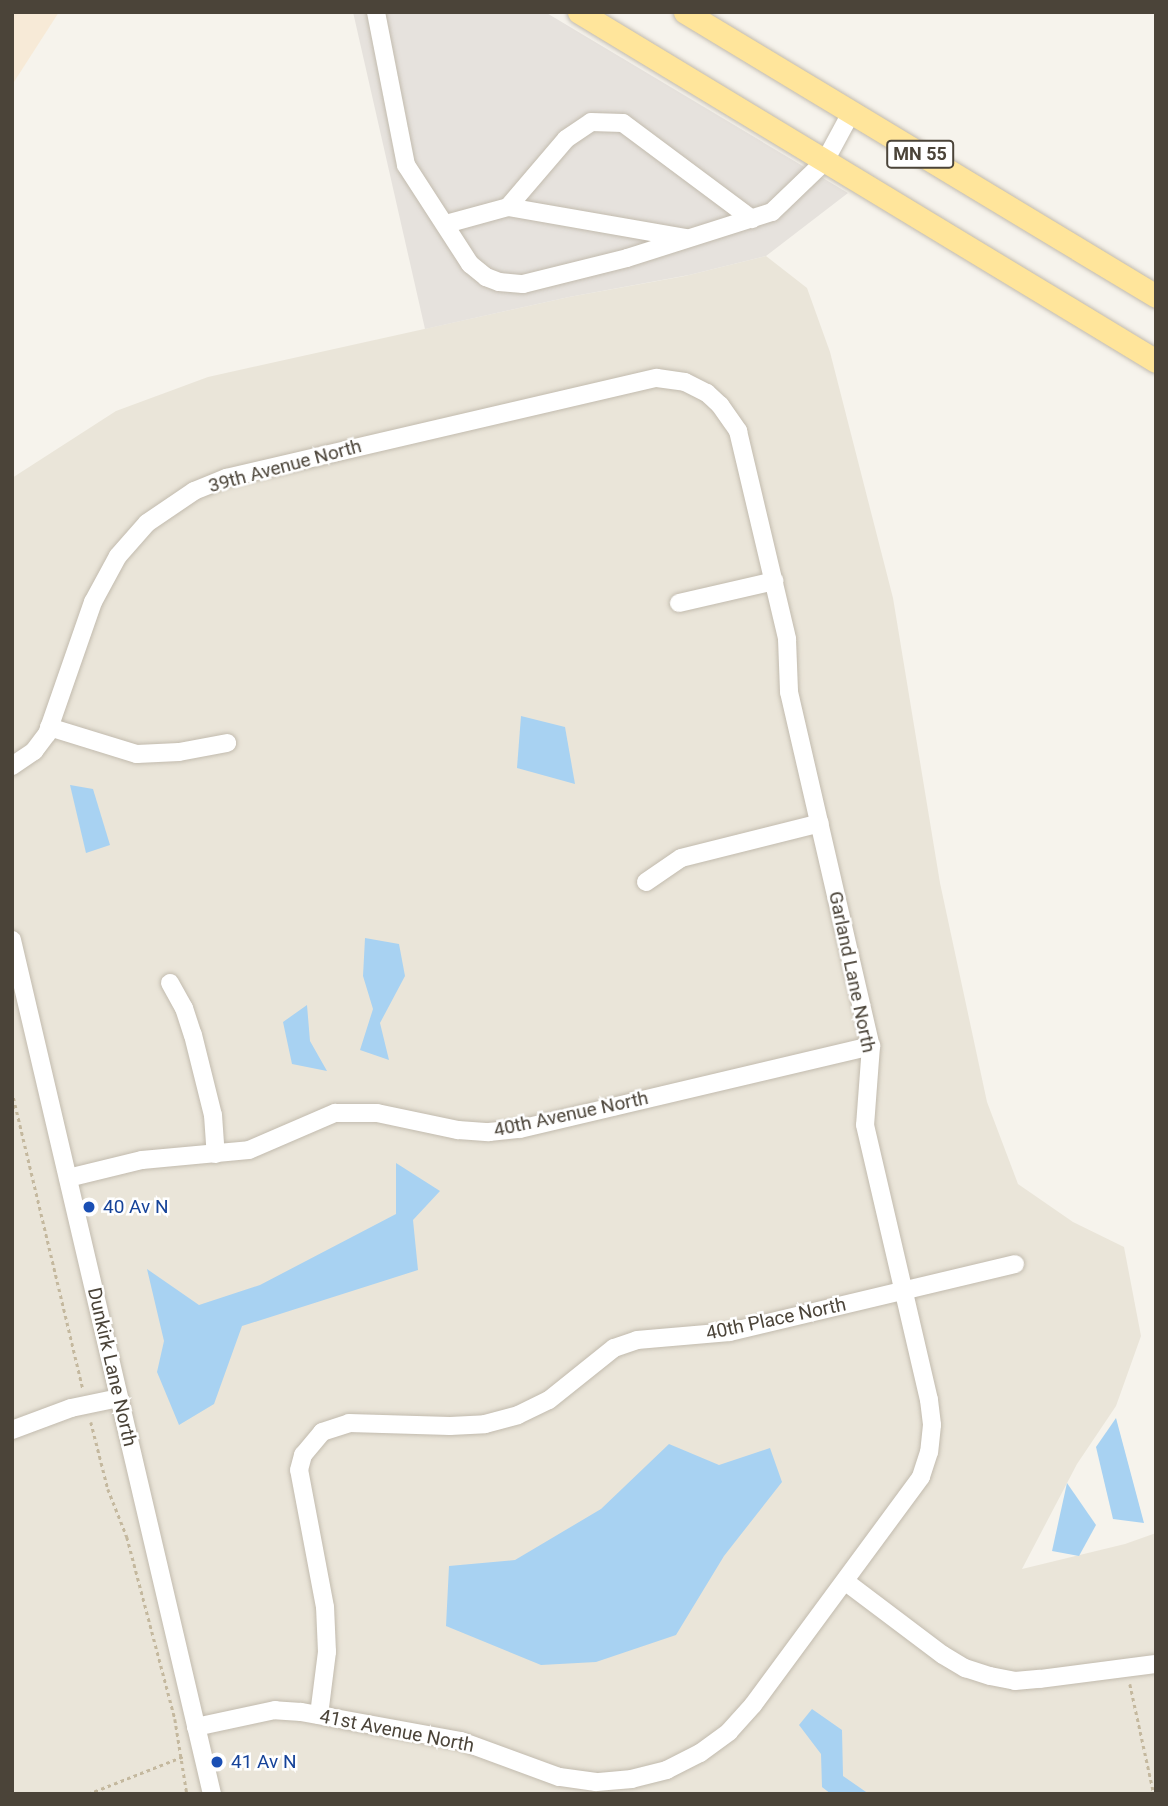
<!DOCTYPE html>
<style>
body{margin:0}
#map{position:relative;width:1168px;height:1806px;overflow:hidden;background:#f6f3ec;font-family:Roboto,sans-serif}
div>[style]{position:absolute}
.residential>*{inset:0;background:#eae5d9}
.commercial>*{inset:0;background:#f7ead7}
.industrial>*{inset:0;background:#e6e2dd}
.water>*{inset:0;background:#a8d2f2}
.path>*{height:2.5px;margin-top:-1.25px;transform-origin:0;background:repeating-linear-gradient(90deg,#c4b89e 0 3.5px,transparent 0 7px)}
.roads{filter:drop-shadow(0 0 2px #c2bbae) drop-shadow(0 0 2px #c2bbae)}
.minor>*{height:18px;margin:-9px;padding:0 9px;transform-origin:9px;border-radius:9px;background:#fff}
.major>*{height:23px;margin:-11.5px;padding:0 11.5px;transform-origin:11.5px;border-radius:11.5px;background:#ffe59b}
.dots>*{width:19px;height:19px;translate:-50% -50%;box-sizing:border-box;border:4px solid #fff;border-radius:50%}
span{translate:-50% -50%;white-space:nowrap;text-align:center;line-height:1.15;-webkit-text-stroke:5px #fff;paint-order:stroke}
.shield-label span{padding:2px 5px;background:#fff;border:2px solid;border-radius:5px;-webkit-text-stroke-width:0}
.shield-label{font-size:18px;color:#4b4439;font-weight:700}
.street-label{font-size:19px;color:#4b4439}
.transit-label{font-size:19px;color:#164399}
.left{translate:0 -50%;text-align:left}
.frame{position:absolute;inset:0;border:14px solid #4b4439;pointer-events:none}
</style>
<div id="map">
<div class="residential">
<i style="clip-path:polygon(766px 256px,807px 288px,830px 352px,893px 598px,940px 883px,987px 1102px,1018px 1184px,1073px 1222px,1124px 1247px,1141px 1336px,1116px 1406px,1077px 1464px,1022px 1569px,1125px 1544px,1156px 1533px,1156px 1794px,12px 1794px,12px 478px,116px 411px,208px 377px,569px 297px,685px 276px)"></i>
</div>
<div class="commercial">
<i style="clip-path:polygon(12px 12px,59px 12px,12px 85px)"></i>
</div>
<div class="industrial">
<i style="clip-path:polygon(353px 12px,545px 12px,848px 193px,766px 256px,689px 275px,569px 297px,425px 329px)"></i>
</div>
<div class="water">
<i style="clip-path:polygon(521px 716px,565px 727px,575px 784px,517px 768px)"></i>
<i style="clip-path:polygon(70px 785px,93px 789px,110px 845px,86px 853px)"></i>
<i style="clip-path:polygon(365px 938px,399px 944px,405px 976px,380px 1023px,389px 1060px,360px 1050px,373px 1009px,363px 976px)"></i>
<i style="clip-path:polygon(307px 1005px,310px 1041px,327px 1071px,292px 1064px,283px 1022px)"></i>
<i style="clip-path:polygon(396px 1163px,440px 1191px,413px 1220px,418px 1270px,242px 1326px,214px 1404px,179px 1425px,157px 1372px,164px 1341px,147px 1269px,199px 1305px,260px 1285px,396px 1214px)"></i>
<i style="clip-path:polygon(1116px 1418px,1144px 1523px,1113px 1519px,1096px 1447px)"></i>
<i style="clip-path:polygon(669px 1444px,719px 1465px,770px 1448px,782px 1482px,724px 1556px,676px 1635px,596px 1662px,541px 1665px,446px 1626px,449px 1566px,515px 1560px,601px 1509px)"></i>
<i style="clip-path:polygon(1067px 1483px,1096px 1525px,1079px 1556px,1052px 1551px)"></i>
<i style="clip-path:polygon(812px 1709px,842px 1730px,843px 1776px,869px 1794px,831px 1794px,822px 1787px,821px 1754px,799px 1725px)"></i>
</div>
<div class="path">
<i style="left:12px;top:1091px;width:305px;rotate:76.6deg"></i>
<i style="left:91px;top:1422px;width:69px;rotate:75.8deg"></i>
<i style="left:108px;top:1489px;width:52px;rotate:68.4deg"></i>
<i style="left:127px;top:1537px;width:188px;rotate:75.2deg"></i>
<i style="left:175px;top:1719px;width:76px;rotate:80.9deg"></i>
<i style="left:1130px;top:1684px;width:113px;rotate:77.7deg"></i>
<i style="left:88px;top:1794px;width:103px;rotate:-21.6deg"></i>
</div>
<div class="roads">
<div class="minor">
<i style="left:376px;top:12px;width:156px;rotate:78.9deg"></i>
<i style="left:406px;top:165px;width:118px;rotate:57.1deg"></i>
<i style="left:470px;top:264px;width:21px;rotate:39deg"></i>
<i style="left:486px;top:277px;width:14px;rotate:21deg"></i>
<i style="left:499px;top:282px;width:24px;rotate:5deg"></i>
<i style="left:523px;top:284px;width:107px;rotate:-14deg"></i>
<i style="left:627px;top:258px;width:152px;rotate:-17.6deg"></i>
<i style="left:772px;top:212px;width:74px;rotate:-43.9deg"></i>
<i style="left:825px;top:161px;width:55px;rotate:-61.6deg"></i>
<i style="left:508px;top:207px;width:181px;rotate:9.9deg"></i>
<i style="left:446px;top:224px;width:64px;rotate:-15.3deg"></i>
<i style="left:508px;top:207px;width:89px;rotate:-49.5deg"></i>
<i style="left:566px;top:139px;width:30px;rotate:-34deg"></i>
<i style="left:591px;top:122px;width:32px;rotate:2deg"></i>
<i style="left:623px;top:123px;width:161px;rotate:36.7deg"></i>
<i style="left:679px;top:603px;width:98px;rotate:-13deg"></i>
<i style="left:49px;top:727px;width:92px;rotate:17.1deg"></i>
<i style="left:137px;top:754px;width:42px;rotate:-2.7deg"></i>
<i style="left:179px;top:752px;width:49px;rotate:-10.6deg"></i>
<i style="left:12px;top:766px;width:27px;rotate:-34deg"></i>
<i style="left:34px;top:751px;width:21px;rotate:-53deg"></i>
<i style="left:47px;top:734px;width:140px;rotate:-70.8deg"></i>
<i style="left:93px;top:602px;width:52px;rotate:-61.5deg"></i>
<i style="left:118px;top:556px;width:44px;rotate:-48.7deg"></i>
<i style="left:147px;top:523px;width:57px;rotate:-34.2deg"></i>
<i style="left:194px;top:491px;width:35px;rotate:-22deg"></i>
<i style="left:226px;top:478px;width:442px;rotate:-13.1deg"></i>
<i style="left:657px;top:378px;width:28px;rotate:8deg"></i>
<i style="left:685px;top:382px;width:25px;rotate:27deg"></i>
<i style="left:707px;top:393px;width:18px;rotate:43deg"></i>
<i style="left:720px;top:405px;width:32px;rotate:55deg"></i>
<i style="left:738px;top:431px;width:214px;rotate:76.7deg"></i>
<i style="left:787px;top:639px;width:53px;rotate:87.8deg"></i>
<i style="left:789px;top:692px;width:363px;rotate:77deg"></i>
<i style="left:871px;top:1046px;width:79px;rotate:94.3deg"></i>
<i style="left:865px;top:1125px;width:282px;rotate:76.9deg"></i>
<i style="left:929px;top:1400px;width:25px;rotate:83deg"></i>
<i style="left:932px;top:1425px;width:27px;rotate:96deg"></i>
<i style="left:929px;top:1452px;width:26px;rotate:108deg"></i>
<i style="left:921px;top:1477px;width:283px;rotate:126.4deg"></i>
<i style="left:753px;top:1705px;width:36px;rotate:132deg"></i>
<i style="left:729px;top:1732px;width:36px;rotate:144deg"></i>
<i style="left:700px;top:1753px;width:37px;rotate:153deg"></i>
<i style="left:667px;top:1770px;width:36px;rotate:166deg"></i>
<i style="left:632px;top:1779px;width:36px;rotate:175deg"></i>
<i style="left:596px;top:1782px;width:37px;rotate:-172deg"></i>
<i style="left:559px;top:1777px;width:104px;rotate:-159.8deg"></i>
<i style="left:461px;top:1741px;width:163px;rotate:-169.7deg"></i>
<i style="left:301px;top:1712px;width:26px;rotate:-176deg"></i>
<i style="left:275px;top:1710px;width:81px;rotate:167.9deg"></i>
<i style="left:646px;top:882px;width:42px;rotate:-34.4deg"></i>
<i style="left:681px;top:858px;width:143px;rotate:-14.1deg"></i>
<i style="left:12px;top:940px;width:877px;rotate:76.82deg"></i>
<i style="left:170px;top:983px;width:29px;rotate:61deg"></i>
<i style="left:184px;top:1008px;width:28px;rotate:72deg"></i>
<i style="left:193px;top:1035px;width:82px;rotate:76deg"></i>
<i style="left:213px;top:1115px;width:39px;rotate:86deg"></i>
<i style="left:68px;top:1178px;width:76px;rotate:-13.7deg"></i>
<i style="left:142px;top:1160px;width:107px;rotate:-5.3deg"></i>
<i style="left:249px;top:1150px;width:94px;rotate:-23.3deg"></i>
<i style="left:335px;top:1113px;width:42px"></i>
<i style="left:377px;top:1113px;width:83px;rotate:11.9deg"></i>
<i style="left:458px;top:1130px;width:31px;rotate:4deg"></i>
<i style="left:489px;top:1132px;width:31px;rotate:-6deg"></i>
<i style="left:520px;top:1129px;width:361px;rotate:-13.3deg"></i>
<i style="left:12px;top:1430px;width:63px;rotate:-20.4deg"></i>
<i style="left:71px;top:1408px;width:49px;rotate:-11.8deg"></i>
<i style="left:846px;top:1582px;width:121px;rotate:37deg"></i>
<i style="left:943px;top:1655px;width:26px;rotate:31deg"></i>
<i style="left:965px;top:1668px;width:26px;rotate:18deg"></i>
<i style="left:990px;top:1676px;width:25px;rotate:11deg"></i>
<i style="left:1015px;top:1681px;width:25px;rotate:-5deg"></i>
<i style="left:1040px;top:1679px;width:117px;rotate:-7.4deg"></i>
<i style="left:319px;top:1715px;width:64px;rotate:-82.8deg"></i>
<i style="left:327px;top:1652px;width:45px;rotate:-92.5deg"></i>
<i style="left:325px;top:1607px;width:139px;rotate:-100.7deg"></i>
<i style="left:299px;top:1470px;width:16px;rotate:-75deg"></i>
<i style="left:303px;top:1455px;width:30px;rotate:-50deg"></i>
<i style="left:322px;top:1432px;width:28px;rotate:-18deg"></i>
<i style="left:349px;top:1423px;width:101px;rotate:1.7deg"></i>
<i style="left:450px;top:1426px;width:35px;rotate:-3deg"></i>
<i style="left:485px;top:1424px;width:34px;rotate:-15deg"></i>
<i style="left:518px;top:1415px;width:34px;rotate:-26deg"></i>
<i style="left:549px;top:1400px;width:83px;rotate:-38.7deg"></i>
<i style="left:614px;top:1348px;width:24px;rotate:-19deg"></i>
<i style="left:637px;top:1340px;width:93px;rotate:-4.9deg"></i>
<i style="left:730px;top:1332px;width:293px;rotate:-13.4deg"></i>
</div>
<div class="major">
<i style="left:579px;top:12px;width:674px;rotate:31.17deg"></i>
<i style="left:685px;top:12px;width:550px;rotate:31.09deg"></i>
</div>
</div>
<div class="dots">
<i style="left:89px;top:1207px;background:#1a4fb4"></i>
<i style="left:217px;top:1762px;background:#1a4fb4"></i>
</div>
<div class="shield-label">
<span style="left:920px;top:154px">MN 55</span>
</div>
<div class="street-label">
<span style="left:285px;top:466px;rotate:-15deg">39th Avenue North</span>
<span style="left:852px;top:972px;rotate:78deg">Garland Lane North</span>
<span style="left:571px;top:1114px;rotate:-12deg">40th Avenue North</span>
<span style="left:776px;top:1319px;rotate:-12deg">40th Place North</span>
<span style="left:112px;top:1367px;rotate:77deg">Dunkirk Lane North</span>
<span style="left:397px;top:1731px;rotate:11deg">41st Avenue North</span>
</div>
<div class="transit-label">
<span class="left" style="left:103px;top:1207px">40 Av N</span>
<span class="left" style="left:231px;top:1762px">41 Av N</span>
</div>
<div class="frame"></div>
</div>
